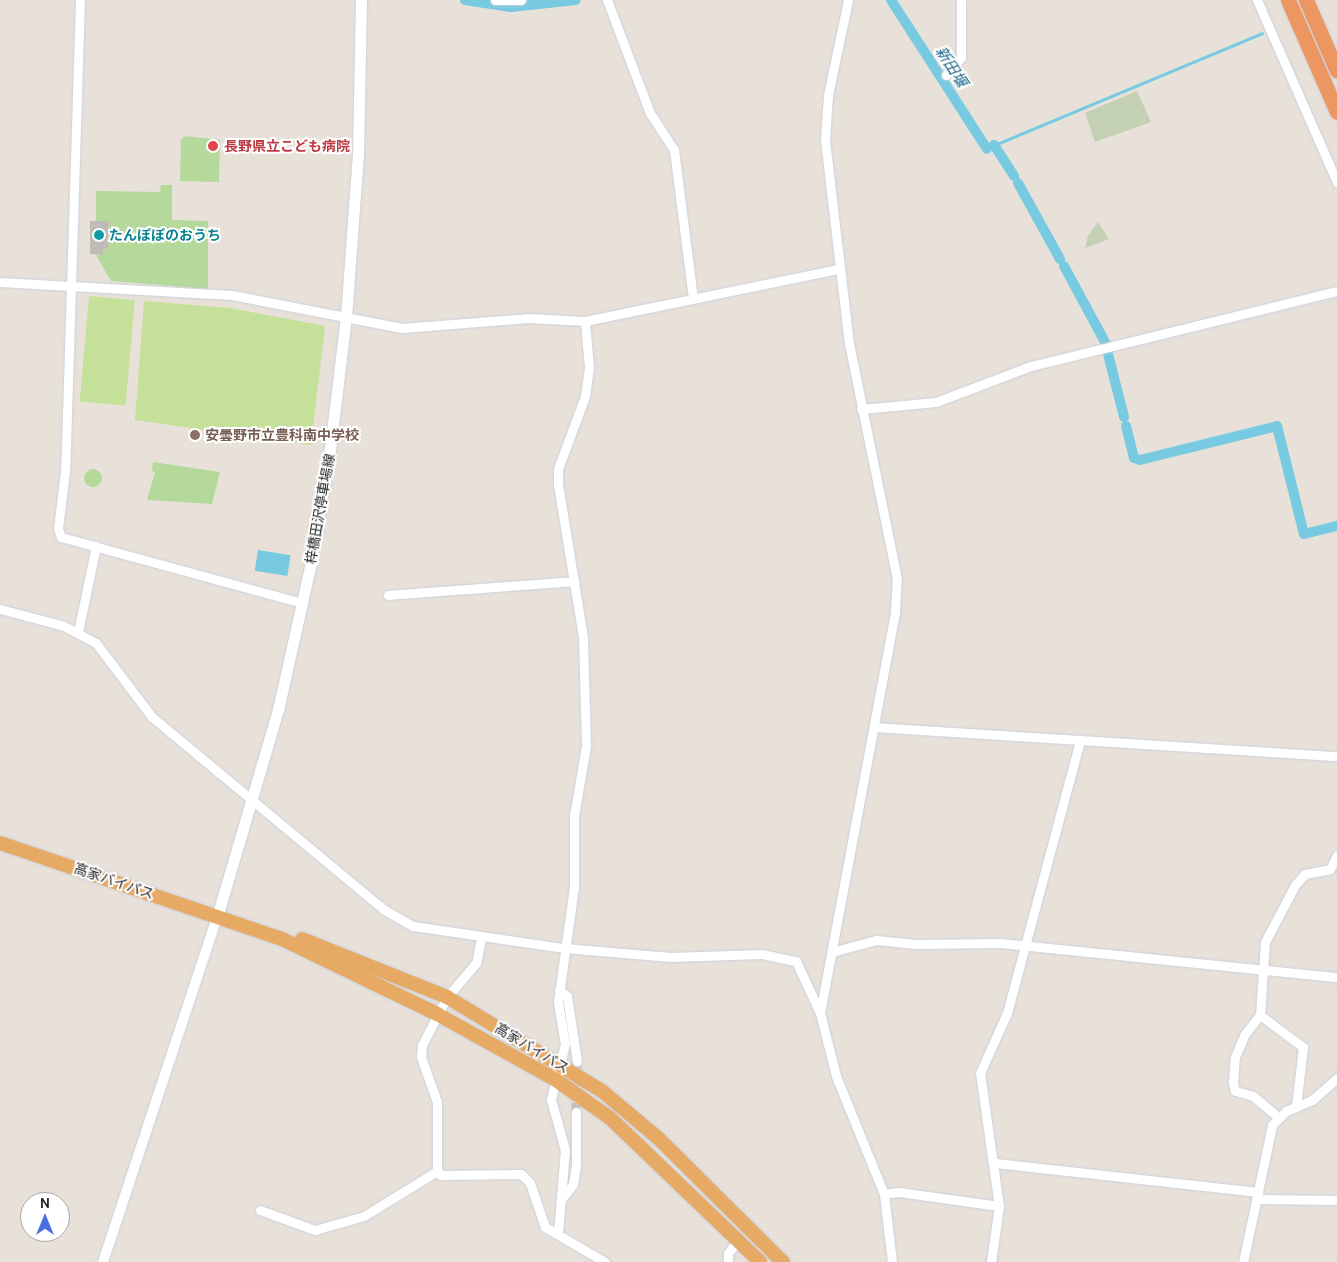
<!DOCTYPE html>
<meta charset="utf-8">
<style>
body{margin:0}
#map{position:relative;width:1337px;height:1262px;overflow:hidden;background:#e8e1da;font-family:Cabin,"Noto Sans JP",sans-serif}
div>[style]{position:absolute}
.green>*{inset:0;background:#b4d99b}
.round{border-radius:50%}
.cemetery>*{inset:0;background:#c3d0b3}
.pitch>*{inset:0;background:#c5e098;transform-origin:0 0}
.water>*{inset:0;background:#77cae0;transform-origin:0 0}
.stream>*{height:2.5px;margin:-1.25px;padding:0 1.25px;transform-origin:1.25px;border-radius:1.25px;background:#77cae0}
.canal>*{height:10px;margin:-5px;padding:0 5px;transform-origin:5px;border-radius:5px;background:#77cae0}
.building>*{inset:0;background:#c0bbb6}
.minor-tunnel>*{height:9px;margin-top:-4.5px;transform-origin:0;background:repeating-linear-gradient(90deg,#c1bcb6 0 9px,transparent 0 13.5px)}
.roads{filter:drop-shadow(0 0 1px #ccd0db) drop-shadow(0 0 1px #ccd0db)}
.minor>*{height:9px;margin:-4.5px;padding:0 4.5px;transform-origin:4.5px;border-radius:4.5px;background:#fff}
.tertiary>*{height:10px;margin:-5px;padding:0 5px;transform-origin:5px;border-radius:5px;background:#fff}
.secondary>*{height:11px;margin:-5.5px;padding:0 5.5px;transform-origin:5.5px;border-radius:5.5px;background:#fff}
.trunk>*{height:14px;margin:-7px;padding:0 7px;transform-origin:7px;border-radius:7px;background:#e6aa64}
.motorway>*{height:15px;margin:-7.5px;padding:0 7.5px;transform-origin:7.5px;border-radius:7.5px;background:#ec9661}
.dots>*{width:14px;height:14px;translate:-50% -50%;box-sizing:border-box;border:2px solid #fff;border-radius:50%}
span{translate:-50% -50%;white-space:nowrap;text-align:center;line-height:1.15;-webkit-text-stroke:4px #fff;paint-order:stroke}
.health-label{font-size:14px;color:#be3a42;font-weight:700}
.left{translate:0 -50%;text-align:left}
.culture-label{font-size:14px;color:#0d838f;font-weight:700}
.education-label{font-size:14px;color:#785e54;font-weight:700}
.street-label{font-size:14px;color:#272727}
.water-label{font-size:15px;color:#1b6787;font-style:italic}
.north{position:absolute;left:20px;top:1192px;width:50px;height:50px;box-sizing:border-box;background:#fff;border:1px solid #a9a9a9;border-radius:50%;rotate:0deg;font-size:14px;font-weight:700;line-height:20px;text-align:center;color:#272727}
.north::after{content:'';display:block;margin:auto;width:18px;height:22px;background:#4a6fe5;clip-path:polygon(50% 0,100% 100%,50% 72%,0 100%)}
</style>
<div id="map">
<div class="green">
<i style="clip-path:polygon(185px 136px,220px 140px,219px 182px,180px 181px,181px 140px)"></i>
<i style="clip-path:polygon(161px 185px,172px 185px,172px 220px,208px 221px,208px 289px,111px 281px,96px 255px,103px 255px,103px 248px,108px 248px,109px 221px,96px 221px,96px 191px,160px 192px)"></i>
<i style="clip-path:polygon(153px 462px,220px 472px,212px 504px,147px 500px,155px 472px,152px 471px)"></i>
<i class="round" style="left:84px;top:469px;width:18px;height:18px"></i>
</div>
<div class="cemetery">
<i style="clip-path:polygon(1137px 91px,1151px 122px,1095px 142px,1085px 113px)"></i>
<i style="clip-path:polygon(1098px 222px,1109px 239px,1085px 248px,1088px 236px)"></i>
</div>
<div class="pitch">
<i style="left:89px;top:296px;width:46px;height:106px;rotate:5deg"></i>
<i style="clip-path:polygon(144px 301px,230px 308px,325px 326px,311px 445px,135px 420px)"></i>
</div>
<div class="water">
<i style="left:258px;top:550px;width:33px;height:21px;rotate:9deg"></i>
</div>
<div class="stream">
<i style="left:997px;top:144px;width:287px;rotate:-22.7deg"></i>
</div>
<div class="canal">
<i style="left:465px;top:0;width:47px;rotate:8.7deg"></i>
<i style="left:511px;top:7px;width:65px;rotate:-6.1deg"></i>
<i style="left:891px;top:0;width:177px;rotate:57.2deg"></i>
<i style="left:994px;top:145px;width:37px;rotate:57deg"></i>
<i style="left:1018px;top:183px;width:87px;rotate:61.1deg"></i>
<i style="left:1064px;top:266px;width:86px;rotate:61.7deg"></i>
<i style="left:1108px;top:354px;width:65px;rotate:75.7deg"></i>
<i style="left:1126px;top:426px;width:33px;rotate:76deg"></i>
<i style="left:1134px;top:458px;width:6px;rotate:18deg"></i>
<i style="left:1140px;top:460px;width:141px;rotate:-13.9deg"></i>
<i style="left:1277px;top:426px;width:111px;rotate:76deg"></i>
<i style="left:1304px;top:534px;width:34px;rotate:-14deg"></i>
</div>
<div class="building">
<i style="clip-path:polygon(90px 221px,109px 221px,108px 249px,103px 248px,103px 255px,90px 254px)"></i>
</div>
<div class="minor-tunnel">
<i style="left:576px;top:1112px;width:51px;rotate:-88.9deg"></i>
</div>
<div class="roads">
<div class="minor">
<i style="left:80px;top:0;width:471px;rotate:91.8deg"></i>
<i style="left:65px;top:471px;width:58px;rotate:96.9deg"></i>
<i style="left:58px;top:529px;width:9px;rotate:69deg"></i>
<i style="left:61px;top:537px;width:251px;rotate:15.3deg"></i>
<i style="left:495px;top:0;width:26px"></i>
<i style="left:607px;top:0;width:121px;rotate:69.2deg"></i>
<i style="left:650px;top:113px;width:44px;rotate:57deg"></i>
<i style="left:674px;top:150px;width:149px;rotate:82.7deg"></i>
<i style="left:1257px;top:0;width:199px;rotate:66.3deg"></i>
<i style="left:946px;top:75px;width:23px;rotate:-50deg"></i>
<i style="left:961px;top:57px;width:57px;rotate:-90deg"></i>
<i style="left:0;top:282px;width:232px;rotate:3.2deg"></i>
<i style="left:232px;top:295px;width:173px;rotate:11deg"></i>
<i style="left:402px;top:328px;width:126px;rotate:-4.5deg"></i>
<i style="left:528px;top:318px;width:57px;rotate:3deg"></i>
<i style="left:585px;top:321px;width:259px;rotate:-11.6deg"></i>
<i style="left:861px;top:409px;width:75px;rotate:-5.3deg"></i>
<i style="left:936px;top:402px;width:102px;rotate:-20.8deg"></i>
<i style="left:1031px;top:366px;width:315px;rotate:-13.8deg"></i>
<i style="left:388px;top:595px;width:187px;rotate:-4.3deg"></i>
<i style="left:0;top:609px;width:66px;rotate:14.9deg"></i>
<i style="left:64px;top:626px;width:36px;rotate:28deg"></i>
<i style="left:96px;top:643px;width:93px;rotate:52.9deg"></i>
<i style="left:152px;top:717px;width:300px;rotate:39.7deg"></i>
<i style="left:383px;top:909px;width:34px;rotate:30deg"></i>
<i style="left:413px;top:926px;width:153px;rotate:8.3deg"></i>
<i style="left:564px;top:948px;width:107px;rotate:4.8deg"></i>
<i style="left:671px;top:957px;width:91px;rotate:-1.9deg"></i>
<i style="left:762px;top:954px;width:35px;rotate:12deg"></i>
<i style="left:796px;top:961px;width:57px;rotate:65.2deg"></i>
<i style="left:820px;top:1013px;width:65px;rotate:75.7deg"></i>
<i style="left:836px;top:1076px;width:127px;rotate:67.9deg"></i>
<i style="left:884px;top:1194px;width:68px;rotate:83.3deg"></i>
<i style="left:78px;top:632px;width:88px;rotate:-78.2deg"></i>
<i style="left:874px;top:727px;width:464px;rotate:3.6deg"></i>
<i style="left:481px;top:938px;width:25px;rotate:101deg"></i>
<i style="left:476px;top:963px;width:45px;rotate:130.5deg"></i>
<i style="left:447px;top:997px;width:54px;rotate:117.5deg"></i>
<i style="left:422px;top:1045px;width:12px;rotate:95deg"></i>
<i style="left:421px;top:1057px;width:48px;rotate:70.4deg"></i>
<i style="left:437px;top:1102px;width:69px;rotate:90deg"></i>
<i style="left:437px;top:1171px;width:6px;rotate:45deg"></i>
<i style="left:441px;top:1175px;width:80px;rotate:-0.7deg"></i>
<i style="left:521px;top:1174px;width:13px;rotate:45deg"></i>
<i style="left:530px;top:1183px;width:46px;rotate:71.2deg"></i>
<i style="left:545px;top:1227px;width:69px;rotate:30.3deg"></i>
<i style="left:832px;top:952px;width:46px;rotate:-15.3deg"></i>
<i style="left:876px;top:940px;width:40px;rotate:5.7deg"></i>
<i style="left:916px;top:944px;width:84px;rotate:-0.7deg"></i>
<i style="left:1000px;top:943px;width:339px;rotate:5.8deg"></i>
<i style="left:559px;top:990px;width:10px;rotate:37deg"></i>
<i style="left:567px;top:996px;width:66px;rotate:81.3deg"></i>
<i style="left:820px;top:1013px;width:408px;rotate:-79.4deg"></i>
<i style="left:895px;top:612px;width:33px;rotate:-87deg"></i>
<i style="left:897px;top:579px;width:240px;rotate:-101.5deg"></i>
<i style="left:849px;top:344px;width:205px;rotate:-96.7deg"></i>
<i style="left:825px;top:140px;width:45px;rotate:-86.2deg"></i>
<i style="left:828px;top:95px;width:97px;rotate:-78.1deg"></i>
<i style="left:1260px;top:1015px;width:73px;rotate:-86.1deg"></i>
<i style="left:1265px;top:942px;width:64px;rotate:-62.2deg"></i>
<i style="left:1295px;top:885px;width:15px;rotate:-48deg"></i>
<i style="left:1305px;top:874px;width:25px;rotate:-11deg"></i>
<i style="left:1330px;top:869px;width:16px;rotate:-63deg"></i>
<i style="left:1278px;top:1117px;width:33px;rotate:-140deg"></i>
<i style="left:1253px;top:1096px;width:19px;rotate:-164deg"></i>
<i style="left:1235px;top:1091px;width:8px;rotate:-104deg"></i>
<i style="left:1233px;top:1083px;width:26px;rotate:-86deg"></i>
<i style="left:1235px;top:1057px;width:25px;rotate:-67deg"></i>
<i style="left:1245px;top:1034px;width:24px;rotate:-52deg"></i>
<i style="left:1260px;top:1015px;width:54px;rotate:36.7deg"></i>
<i style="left:1303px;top:1047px;width:60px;rotate:96.7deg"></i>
<i style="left:995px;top:1163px;width:265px;rotate:6.3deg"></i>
<i style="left:884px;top:1194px;width:15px;rotate:-8deg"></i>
<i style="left:899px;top:1192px;width:101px;rotate:8deg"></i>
<i style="left:563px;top:1197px;width:16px;rotate:-52deg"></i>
<i style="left:573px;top:1184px;width:20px;rotate:-81deg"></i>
<i style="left:576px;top:1164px;width:52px;rotate:-90deg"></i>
<i style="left:1257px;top:1199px;width:80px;rotate:0.7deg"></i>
<i style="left:260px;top:1210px;width:59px;rotate:20deg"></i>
<i style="left:315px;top:1230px;width:51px;rotate:-15.9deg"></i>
<i style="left:364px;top:1216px;width:86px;rotate:-31.7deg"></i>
<i style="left:558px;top:1233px;width:83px;rotate:-85.2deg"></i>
<i style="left:565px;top:1150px;width:53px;rotate:-105.4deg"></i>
<i style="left:551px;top:1099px;width:57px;rotate:-75.7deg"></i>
<i style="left:565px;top:1044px;width:43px;rotate:-99.5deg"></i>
<i style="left:558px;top:1002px;width:117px;rotate:-82.1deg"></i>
<i style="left:574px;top:886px;width:70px;rotate:-90deg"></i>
<i style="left:574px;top:816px;width:71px;rotate:-80.3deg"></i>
<i style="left:586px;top:746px;width:109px;rotate:-91.6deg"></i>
<i style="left:583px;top:637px;width:154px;rotate:-99.3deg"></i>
<i style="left:558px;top:485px;width:16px;rotate:-90deg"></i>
<i style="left:558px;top:469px;width:78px;rotate:-69.7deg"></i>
<i style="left:585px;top:396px;width:28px;rotate:-82deg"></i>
<i style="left:589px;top:368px;width:47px;rotate:-94.9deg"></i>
<i style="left:728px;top:1262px;width:9px;rotate:-90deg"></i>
<i style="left:728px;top:1253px;width:16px;rotate:-52deg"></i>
<i style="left:991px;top:1262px;width:57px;rotate:-81.9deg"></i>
<i style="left:999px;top:1206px;width:134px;rotate:-98.1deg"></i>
<i style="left:980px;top:1073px;width:66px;rotate:-65.8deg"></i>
<i style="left:1007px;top:1013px;width:283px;rotate:-75deg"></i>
<i style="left:1243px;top:1262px;width:140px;rotate:-78deg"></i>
<i style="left:1272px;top:1125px;width:20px;rotate:-45deg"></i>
<i style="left:1286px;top:1111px;width:28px;rotate:-23deg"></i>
<i style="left:1312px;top:1100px;width:33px;rotate:-41deg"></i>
</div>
<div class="tertiary">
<i style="left:103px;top:1262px;width:363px;rotate:-71.7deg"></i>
</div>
<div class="secondary">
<i style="left:217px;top:917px;width:216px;rotate:-73.6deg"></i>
<i style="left:278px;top:710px;width:152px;rotate:-77.4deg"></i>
<i style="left:311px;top:562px;width:115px;rotate:-80.5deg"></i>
<i style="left:330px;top:449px;width:133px;rotate:-83.1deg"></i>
<i style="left:346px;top:317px;width:162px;rotate:-85.8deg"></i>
<i style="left:358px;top:155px;width:155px;rotate:-88.9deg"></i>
</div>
<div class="trunk">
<i style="left:0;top:843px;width:298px;rotate:18.8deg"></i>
<i style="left:282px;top:939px;width:172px;rotate:25.8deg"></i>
<i style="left:437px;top:1014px;width:136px;rotate:29deg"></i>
<i style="left:556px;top:1080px;width:66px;rotate:35.1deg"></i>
<i style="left:610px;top:1118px;width:208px;rotate:43.8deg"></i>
<i style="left:302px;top:939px;width:156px;rotate:21.8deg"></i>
<i style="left:447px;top:997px;width:181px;rotate:31.2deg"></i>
<i style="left:602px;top:1091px;width:73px;rotate:40deg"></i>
<i style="left:658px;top:1138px;width:176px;rotate:44.8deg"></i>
</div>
<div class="motorway">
<i style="left:1288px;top:0;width:122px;rotate:66.4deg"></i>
<i style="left:1306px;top:0;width:77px;rotate:66.4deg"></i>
</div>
</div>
<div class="dots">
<i style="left:213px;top:146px;background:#e0444e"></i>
<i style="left:99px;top:235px;background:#0f9aa8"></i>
<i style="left:195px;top:435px;background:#8d6e63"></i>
</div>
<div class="health-label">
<span class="left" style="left:224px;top:146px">長野県立こども病院</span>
</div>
<div class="culture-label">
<span class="left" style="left:109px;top:235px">たんぽぽのおうち</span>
</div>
<div class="education-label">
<span class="left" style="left:205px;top:435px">安曇野市立豊科南中学校</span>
</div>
<div class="street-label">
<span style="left:320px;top:509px;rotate:-80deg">梓橋田沢停車場線</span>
<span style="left:114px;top:881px;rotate:19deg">高家バイパス</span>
<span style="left:532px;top:1048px;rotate:31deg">高家バイパス</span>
</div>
<div class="water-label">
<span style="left:951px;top:67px;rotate:57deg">新田堰</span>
</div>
<div class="north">N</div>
</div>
